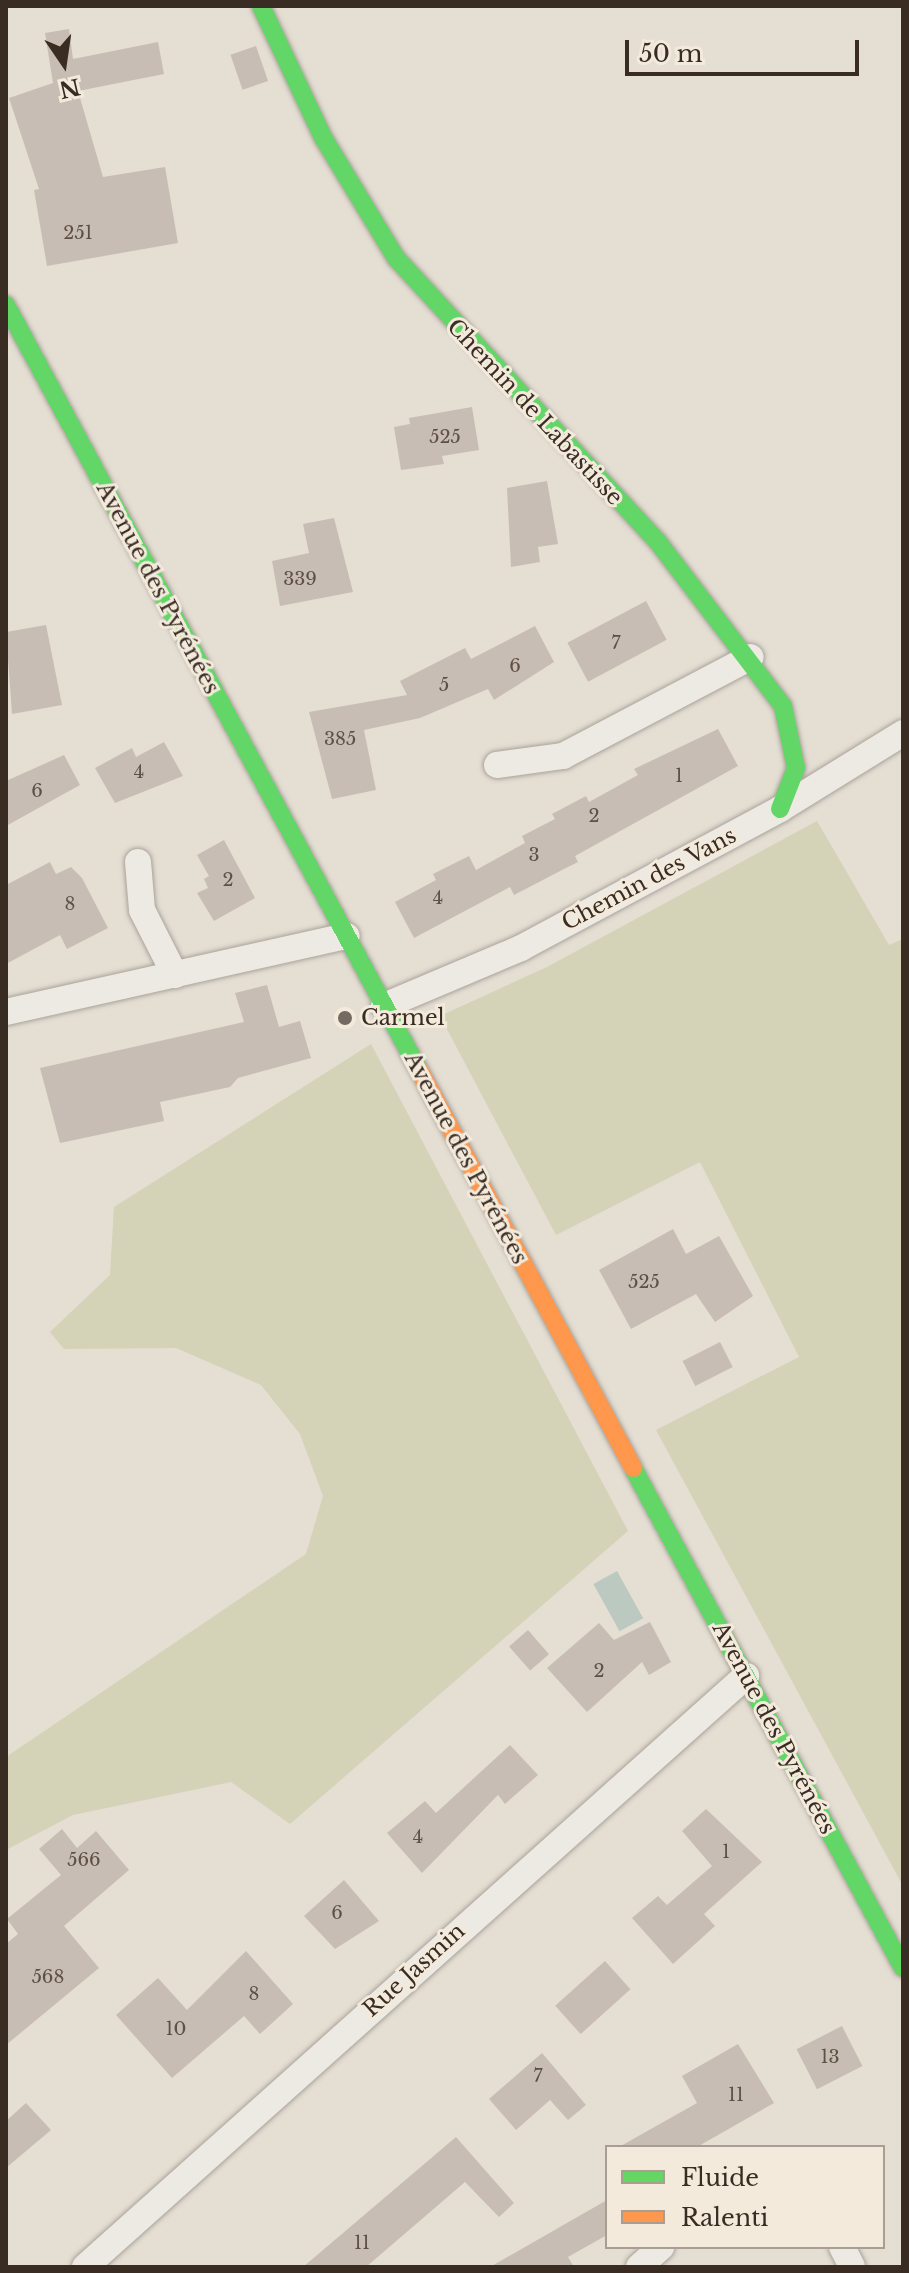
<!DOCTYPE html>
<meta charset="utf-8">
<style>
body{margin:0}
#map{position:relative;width:909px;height:2273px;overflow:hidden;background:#e4ded3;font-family:"Libre Baskerville",serif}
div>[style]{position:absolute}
.green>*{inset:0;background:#d4d2b7}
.water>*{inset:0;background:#bcc9c1;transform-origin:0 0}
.building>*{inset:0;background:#c8bdb4;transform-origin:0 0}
.roads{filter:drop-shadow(0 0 2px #aaa39b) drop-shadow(0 0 2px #aaa39b)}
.street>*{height:26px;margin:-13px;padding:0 13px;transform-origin:13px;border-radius:13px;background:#edeae3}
.fast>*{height:18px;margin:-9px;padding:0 9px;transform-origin:9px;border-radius:9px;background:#63d668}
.slow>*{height:18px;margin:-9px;padding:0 9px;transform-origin:9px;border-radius:9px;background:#ff974d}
.dots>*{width:22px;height:22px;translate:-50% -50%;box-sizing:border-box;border:4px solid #f3eadb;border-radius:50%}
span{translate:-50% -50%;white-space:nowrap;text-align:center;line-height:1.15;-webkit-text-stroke:6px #f3eadb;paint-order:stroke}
.number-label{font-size:18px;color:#5d5047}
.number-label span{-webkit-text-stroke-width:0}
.street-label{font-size:22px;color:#392c23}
.poi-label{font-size:22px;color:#392c23}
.left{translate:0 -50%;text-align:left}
.frame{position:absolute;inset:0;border:8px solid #392c23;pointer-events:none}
.legend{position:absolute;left:605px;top:2145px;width:280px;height:104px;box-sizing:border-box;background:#f3eadb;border:2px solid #a99e91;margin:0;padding:10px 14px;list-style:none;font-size:24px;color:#392c23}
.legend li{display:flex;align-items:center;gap:16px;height:40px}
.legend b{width:40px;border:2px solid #a99e91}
.north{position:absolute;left:24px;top:24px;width:80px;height:80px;-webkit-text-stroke:6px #f3eadb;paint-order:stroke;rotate:167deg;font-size:22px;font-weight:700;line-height:32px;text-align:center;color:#392c23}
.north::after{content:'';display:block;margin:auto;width:28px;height:36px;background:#392c23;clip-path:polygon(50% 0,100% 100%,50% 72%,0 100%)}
.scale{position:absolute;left:625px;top:40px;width:234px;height:36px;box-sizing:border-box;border:4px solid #392c23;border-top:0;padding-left:10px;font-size:24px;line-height:28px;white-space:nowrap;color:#392c23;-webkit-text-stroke:6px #f3eadb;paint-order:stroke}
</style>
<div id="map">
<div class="green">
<i style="clip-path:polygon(817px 821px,889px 945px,903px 939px,903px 1886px,656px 1430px,799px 1357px,700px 1162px,556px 1235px,440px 1016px,547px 967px)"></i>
<i style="clip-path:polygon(371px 1044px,628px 1531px,290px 1824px,231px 1782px,73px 1815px,6px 1850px,6px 1757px,306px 1554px,323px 1496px,300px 1434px,261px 1385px,176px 1348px,64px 1349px,50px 1332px,110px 1275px,114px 1207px)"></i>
</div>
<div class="water">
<i style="left:617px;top:1571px;width:54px;height:27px;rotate:61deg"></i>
</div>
<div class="building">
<i style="clip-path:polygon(69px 29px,73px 59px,158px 42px,164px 74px,78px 91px,103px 177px,165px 167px,178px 243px,47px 266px,34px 190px,39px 189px,9px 98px,53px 83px,45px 33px)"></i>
<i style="left:256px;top:46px;width:37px;height:27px;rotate:71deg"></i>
<i style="clip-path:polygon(472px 407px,479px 450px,442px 456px,444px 464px,401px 470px,394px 427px,410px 424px,409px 418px)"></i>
<i style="clip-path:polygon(547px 481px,558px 544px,538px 547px,540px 562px,511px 567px,507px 488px)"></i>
<i style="clip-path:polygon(334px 518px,353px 592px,280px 606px,272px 561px,309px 553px,303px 524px)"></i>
<i style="left:646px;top:601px;width:44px;height:89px;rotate:62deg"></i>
<i style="clip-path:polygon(46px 625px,62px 705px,12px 714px,6px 632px)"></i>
<i style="clip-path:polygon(535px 626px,554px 662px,494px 700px,488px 689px,420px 718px,364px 730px,376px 790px,332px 799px,309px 712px,407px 695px,400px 681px,465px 648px,471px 659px)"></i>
<i style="clip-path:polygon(718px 729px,738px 766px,575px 856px,578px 862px,564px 869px,514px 895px,510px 887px,414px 938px,395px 902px,436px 880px,433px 874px,469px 856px,476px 870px,525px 843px,522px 836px,555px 819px,552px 814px,586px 796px,589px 802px,638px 775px,634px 769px)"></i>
<i style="clip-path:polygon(164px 742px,183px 776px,115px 803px,95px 768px,132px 748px,136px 757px)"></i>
<i style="clip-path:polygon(64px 755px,80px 785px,6px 826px,6px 781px)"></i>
<i style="clip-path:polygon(224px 840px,255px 898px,214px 921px,197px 893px,208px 888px,204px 879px,209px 876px,197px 855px)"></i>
<i style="clip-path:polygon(50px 862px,56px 874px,71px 867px,82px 878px,108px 928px,67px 949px,60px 935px,6px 964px,6px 885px)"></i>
<i style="clip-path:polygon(267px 985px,279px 1027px,300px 1021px,311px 1058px,238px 1078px,230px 1087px,160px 1102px,164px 1121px,60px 1143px,40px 1068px,244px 1022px,235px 993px)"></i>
<i style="clip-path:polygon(673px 1229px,686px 1254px,719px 1236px,753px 1296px,715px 1322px,696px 1294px,631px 1329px,599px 1270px)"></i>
<i style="left:720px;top:1342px;width:28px;height:42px;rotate:63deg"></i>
<i style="clip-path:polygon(650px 1622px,671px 1662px,649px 1675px,642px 1662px,587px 1712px,547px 1668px,599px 1623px,614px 1640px)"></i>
<i style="left:528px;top:1630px;width:32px;height:25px;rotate:49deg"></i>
<i style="clip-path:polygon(510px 1745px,538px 1775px,505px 1804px,498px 1795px,422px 1873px,387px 1833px,425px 1801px,436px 1813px)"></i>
<i style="clip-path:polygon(706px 1809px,762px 1862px,704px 1914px,715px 1926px,673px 1964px,632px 1918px,658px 1896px,667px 1905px,712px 1866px,682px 1831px)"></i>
<i style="clip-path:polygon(62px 1829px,77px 1848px,96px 1831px,129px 1870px,64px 1926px,99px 1968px,6px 2045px,6px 1944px,18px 1934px,7px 1919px,61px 1875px,39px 1849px)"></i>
<i style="clip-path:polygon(344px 1880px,379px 1921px,335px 1949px,304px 1916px)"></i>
<i style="clip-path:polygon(246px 1951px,293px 2004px,260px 2034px,244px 2016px,172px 2078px,116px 2015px,158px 1978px,187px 2010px)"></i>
<i style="left:605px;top:1961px;width:38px;height:67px;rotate:48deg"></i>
<i style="left:842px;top:2026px;width:45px;height:51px;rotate:63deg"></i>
<i style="clip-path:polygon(738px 2044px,774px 2103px,697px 2147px,619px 2147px,697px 2103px,682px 2076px)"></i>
<i style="clip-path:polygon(542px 2053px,586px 2105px,568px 2120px,550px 2100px,516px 2130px,489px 2099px)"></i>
<i style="clip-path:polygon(26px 2103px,51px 2130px,6px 2168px,6px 2121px)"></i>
<i style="clip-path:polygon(456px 2137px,514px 2203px,499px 2217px,465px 2182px,366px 2267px,303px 2267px)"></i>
<i style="clip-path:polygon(607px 2200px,607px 2235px,568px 2257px,574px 2267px,490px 2267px)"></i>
</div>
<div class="roads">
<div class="street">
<i style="left:497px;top:765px;width:67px;rotate:-7.8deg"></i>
<i style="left:563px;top:756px;width:212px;rotate:-27.8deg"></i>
<i style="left:138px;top:862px;width:48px;rotate:85.2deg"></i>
<i style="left:142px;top:910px;width:73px;rotate:63.1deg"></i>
<i style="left:384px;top:1006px;width:149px;rotate:-22.9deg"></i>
<i style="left:521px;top:948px;width:294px;rotate:-28.2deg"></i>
<i style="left:780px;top:809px;width:145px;rotate:-31.7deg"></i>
<i style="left:6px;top:1012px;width:349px;rotate:-12.6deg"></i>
<i style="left:842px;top:2247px;width:22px;rotate:63deg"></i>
<i style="left:85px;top:2267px;width:887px;rotate:-41.8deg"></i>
<i style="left:639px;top:2267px;width:30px;rotate:-42deg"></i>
</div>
<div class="fast">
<i style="left:261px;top:6px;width:147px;rotate:64.7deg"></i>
<i style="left:324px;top:139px;width:139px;rotate:58.8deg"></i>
<i style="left:396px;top:258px;width:386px;rotate:47.3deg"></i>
<i style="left:658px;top:542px;width:206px;rotate:52.7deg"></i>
<i style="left:783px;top:706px;width:63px;rotate:78.2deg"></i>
<i style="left:796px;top:768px;width:44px;rotate:111.3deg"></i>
<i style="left:6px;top:305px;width:869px;rotate:61.64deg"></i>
<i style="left:633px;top:1468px;width:568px;rotate:61.63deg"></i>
</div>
<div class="slow">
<i style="left:419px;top:1070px;width:452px;rotate:61.7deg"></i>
</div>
</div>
<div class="dots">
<i style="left:345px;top:1018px;background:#756a61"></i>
</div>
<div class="number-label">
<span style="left:78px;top:233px">251</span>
<span style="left:445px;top:437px">525</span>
<span style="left:300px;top:579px">339</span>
<span style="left:616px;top:643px">7</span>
<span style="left:515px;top:666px">6</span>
<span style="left:444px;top:685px">5</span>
<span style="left:340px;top:739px">385</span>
<span style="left:139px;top:772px">4</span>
<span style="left:679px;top:776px">1</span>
<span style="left:37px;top:791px">6</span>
<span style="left:594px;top:816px">2</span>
<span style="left:534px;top:855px">3</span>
<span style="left:228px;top:880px">2</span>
<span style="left:438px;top:898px">4</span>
<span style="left:70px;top:904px">8</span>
<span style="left:644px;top:1282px">525</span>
<span style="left:599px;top:1671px">2</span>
<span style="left:418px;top:1837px">4</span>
<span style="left:726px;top:1852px">1</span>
<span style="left:84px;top:1860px">566</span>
<span style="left:337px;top:1913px">6</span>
<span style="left:48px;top:1977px">568</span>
<span style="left:254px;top:1994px">8</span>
<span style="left:176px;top:2029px">10</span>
<span style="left:830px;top:2057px">13</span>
<span style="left:538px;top:2076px">7</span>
<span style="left:736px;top:2095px">11</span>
<span style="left:362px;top:2243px">11</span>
</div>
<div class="street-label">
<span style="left:535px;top:412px;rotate:47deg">Chemin de Labastisse</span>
<span style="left:158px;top:588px;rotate:62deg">Avenue des Pyrénées</span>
<span style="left:649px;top:879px;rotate:-28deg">Chemin des Vans</span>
<span style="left:466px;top:1158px;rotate:62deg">Avenue des Pyrénées</span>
<span style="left:774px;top:1728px;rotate:62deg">Avenue des Pyrénées</span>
<span style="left:414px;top:1970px;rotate:-42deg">Rue Jasmin</span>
</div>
<div class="poi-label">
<span class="left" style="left:361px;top:1018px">Carmel</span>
</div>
<div class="frame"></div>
<ul class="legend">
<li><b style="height:10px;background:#63d668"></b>Fluide</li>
<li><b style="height:10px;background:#ff974d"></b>Ralenti</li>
</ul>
<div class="north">N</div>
<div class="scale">50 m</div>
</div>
